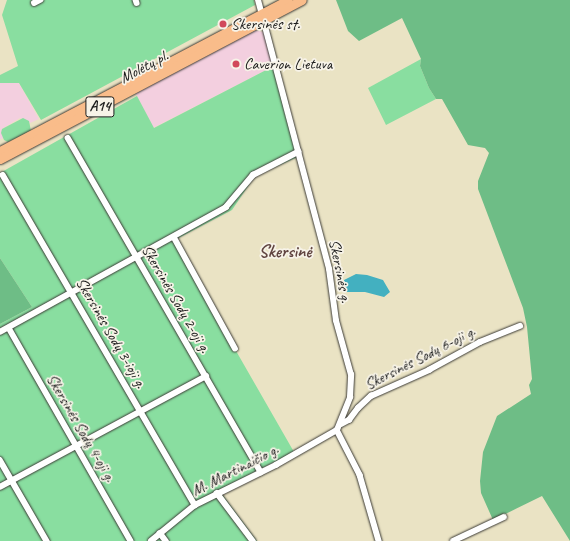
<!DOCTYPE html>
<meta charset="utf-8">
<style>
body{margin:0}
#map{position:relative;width:570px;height:541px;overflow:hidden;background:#eae3c4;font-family:Caveat,sans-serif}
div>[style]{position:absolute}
.built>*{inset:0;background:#f3cfdf}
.green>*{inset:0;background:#89dea0}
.forest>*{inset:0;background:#6ebd86}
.water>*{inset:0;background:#43b0c0}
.roads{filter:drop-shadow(0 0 1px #3b3a35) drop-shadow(0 0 1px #3b3a35)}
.minor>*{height:5.5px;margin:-2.75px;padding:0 2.75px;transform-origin:2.75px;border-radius:2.75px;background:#fff}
.trunk>*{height:9px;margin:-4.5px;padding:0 4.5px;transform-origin:4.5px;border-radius:4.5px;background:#f9bc8a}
.dots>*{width:11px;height:11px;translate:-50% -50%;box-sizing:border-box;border:2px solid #f7f3e8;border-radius:50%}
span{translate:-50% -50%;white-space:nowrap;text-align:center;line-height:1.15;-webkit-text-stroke:3.5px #f7f3e8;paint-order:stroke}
.shield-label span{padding:1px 3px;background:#f7f3e8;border:1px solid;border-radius:3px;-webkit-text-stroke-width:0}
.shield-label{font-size:15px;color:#1c1c1c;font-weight:700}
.poi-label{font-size:16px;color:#1c1c1c}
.left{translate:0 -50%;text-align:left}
.street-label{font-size:16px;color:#1c1c1c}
.quarter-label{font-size:18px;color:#614541;font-weight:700}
</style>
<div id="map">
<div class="built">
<i style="clip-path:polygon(254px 30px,264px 32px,274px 66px,153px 128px,135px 92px)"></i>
<i style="clip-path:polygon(3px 82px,19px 83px,39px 119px,30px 123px,20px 118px,2px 129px,3px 138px,0 140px,0 83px)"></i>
</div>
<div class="green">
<i style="clip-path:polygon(7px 0,254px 0,255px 5px,41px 120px,19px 83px,0 83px,0 75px,18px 66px,2px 15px)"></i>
<i style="clip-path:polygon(421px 59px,420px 66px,429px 88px,436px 99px,386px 125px,368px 88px)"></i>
<i style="clip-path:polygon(274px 66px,298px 157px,255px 176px,232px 210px,173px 241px,294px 452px,219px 490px,257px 541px,0 541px,0 324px,32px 307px,0 258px,0 173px,137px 96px,154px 128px)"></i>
<i style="clip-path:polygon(23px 118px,29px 121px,31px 131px,8px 142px,4px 140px,1px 133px,2px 129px)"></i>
</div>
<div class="forest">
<i style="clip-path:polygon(336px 0,570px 0,570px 541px,542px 496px,493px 520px,481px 493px,480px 481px,483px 452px,497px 416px,531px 394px,529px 385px,532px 379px,527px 327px,523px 308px,478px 189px,478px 181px,489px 153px,485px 148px,468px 145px,442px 99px,436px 99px,429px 88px,420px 66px,421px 59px,402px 18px,359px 41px,348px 31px)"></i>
<i style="clip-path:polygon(0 258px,32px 307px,0 324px)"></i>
</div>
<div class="water">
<i style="clip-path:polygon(356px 274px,367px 275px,383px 280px,390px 292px,384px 297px,365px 292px,344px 292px,344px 280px)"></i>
</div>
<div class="roads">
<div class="minor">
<i style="left:136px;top:0;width:3px;rotate:72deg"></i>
<i style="left:34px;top:3px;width:7px;rotate:-27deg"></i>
<i style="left:68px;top:138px;width:386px;rotate:60deg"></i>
<i style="left:3px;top:175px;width:382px;rotate:59.8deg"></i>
<i style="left:174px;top:237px;width:127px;rotate:61.2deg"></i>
<i style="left:9px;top:328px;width:245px;rotate:60.2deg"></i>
<i style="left:0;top:332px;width:258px;rotate:-28.9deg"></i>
<i style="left:226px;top:207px;width:42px;rotate:-49.8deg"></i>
<i style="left:253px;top:175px;width:51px;rotate:-27.1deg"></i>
<i style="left:341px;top:424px;width:9px;rotate:-27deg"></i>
<i style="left:349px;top:420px;width:15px;rotate:-53deg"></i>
<i style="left:358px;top:408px;width:18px;rotate:-43deg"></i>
<i style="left:371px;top:396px;width:64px;rotate:-24.1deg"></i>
<i style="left:429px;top:370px;width:58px;rotate:-28.8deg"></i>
<i style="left:480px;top:342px;width:43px;rotate:-21.8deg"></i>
<i style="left:337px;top:430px;width:51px;rotate:62.9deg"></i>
<i style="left:360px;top:475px;width:69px;rotate:73.9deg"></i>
<i style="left:0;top:460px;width:94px;rotate:59.9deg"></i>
<i style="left:0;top:487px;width:234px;rotate:-28.3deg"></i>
<i style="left:217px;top:493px;width:60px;rotate:53.1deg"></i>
<i style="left:160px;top:533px;width:10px;rotate:53deg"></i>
<i style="left:151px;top:541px;width:57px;rotate:-39.3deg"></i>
<i style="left:195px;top:505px;width:90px;rotate:-26.3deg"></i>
<i style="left:276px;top:465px;width:70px;rotate:-29.8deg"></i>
<i style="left:337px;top:430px;width:35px;rotate:-68deg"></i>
<i style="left:350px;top:397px;width:22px;rotate:-87deg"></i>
<i style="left:351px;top:375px;width:56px;rotate:-105.5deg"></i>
<i style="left:336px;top:321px;width:52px;rotate:-97.7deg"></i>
<i style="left:329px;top:269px;width:278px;rotate:-104.8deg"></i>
<i style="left:453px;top:541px;width:56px;rotate:-25.2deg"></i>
</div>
<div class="trunk">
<i style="left:0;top:151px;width:325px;rotate:-27.7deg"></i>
<i style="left:0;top:159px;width:341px;rotate:-27.8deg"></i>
</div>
</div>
<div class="dots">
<i style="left:223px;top:24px;background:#d1495b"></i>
<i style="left:236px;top:64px;background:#d1495b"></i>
</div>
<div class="shield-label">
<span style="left:100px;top:107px">A14</span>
</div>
<div class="poi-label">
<span class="left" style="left:231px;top:24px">Skersinės st.</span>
<span class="left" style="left:244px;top:64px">Caverion Lietuva</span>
</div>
<div class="street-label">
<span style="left:144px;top:67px;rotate:-28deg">Molėtų pl.</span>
<span style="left:340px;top:271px;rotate:79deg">Skersinės g.</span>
<span style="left:176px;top:299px;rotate:60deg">Skersinės Sodų 2-oji g.</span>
<span style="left:111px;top:333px;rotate:60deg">Skersinės Sodų 3-ioji g.</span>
<span style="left:420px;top:358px;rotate:-27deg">Skersinės Sodų 6-oji g.</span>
<span style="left:81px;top:428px;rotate:60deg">Skersinės Sodų 4-oji g.</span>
<span style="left:235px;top:470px;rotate:-27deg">M. Martinaičio g.</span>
</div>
<div class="quarter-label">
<span style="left:285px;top:251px">Skersinė</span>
</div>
</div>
